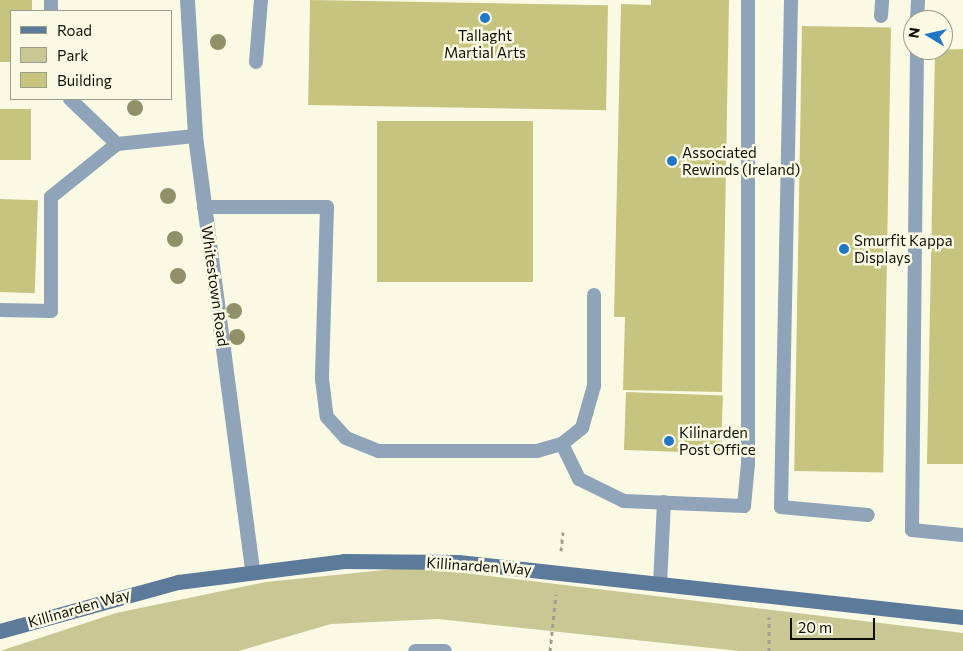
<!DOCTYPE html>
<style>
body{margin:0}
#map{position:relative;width:963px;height:651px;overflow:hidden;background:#fafae4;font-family:Commissioner,sans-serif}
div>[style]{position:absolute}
.green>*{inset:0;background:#c9c895}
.building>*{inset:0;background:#c7c480;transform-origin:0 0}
.path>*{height:3px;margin-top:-1.5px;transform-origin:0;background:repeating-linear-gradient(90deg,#a0a08f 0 4px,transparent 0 8px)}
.lane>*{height:14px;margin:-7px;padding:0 7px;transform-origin:7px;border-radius:7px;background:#8fa3b9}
.street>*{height:15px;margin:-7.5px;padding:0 7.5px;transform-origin:7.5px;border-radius:7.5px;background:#8fa3b9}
.secondary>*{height:15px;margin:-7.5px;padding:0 7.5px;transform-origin:7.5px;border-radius:7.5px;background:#5c7a9a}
.trees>*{width:16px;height:16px;margin:-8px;border-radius:50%;background:#929068}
.dots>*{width:14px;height:14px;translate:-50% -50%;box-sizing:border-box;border:2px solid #fafae4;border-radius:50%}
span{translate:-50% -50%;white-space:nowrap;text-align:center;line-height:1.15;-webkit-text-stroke:5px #fafae4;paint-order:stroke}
.poi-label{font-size:15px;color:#101008}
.left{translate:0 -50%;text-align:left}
.street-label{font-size:15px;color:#101008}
.legend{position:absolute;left:10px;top:10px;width:162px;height:90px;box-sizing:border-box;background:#fafae4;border:1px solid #9c9c8c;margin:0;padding:6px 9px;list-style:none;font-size:15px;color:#101008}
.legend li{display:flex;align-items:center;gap:10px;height:25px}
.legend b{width:25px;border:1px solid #9c9c8c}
.north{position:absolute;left:903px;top:10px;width:50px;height:50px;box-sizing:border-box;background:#fafae4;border:1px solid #9c9c8c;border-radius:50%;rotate:279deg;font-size:14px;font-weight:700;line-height:20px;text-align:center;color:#101008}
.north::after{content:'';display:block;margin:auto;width:18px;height:22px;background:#2177c5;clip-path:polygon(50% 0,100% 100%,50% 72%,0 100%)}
.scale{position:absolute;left:790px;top:618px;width:85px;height:22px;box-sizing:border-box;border:2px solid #101008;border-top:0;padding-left:6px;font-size:15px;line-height:18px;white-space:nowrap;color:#101008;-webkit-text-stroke:4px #fafae4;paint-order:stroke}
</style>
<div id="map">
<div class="green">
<i style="clip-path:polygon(414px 567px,963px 633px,963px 651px,739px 651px,438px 619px,331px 624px,239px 651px,0 651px,116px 613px,266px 582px)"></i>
</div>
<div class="building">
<i style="clip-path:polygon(0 0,32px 0,32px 11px,11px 11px,11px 62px,0 62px)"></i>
<i style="left:310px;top:0;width:298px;height:105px;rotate:1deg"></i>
<i style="clip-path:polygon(651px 0,729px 0,722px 392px,623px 390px,625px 317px,614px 317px,621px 4px,651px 5px)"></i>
<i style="left:802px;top:26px;width:89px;height:445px;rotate:1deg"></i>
<i style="clip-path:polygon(963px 49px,963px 464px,927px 464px,935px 50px)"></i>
<i style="left:0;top:109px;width:31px;height:51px"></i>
<i style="left:377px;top:121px;width:156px;height:161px"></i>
<i style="left:0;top:199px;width:38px;height:93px;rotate:2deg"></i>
<i style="left:626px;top:392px;width:97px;height:58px;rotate:2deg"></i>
</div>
<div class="path">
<i style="left:561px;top:551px;width:19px;rotate:-84deg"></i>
<i style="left:550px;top:651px;width:57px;rotate:-84deg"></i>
<i style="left:769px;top:651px;width:34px;rotate:-90deg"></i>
</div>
<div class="lane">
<i style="left:791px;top:0;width:507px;rotate:91.13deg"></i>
<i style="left:781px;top:507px;width:87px;rotate:5.3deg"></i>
<i style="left:51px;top:11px;width:11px;rotate:-90deg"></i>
<i style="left:881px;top:16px;width:16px;rotate:-86deg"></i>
<i style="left:917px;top:20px;width:20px;rotate:-87deg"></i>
<i style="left:917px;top:50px;width:480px;rotate:90.6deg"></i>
<i style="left:912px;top:530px;width:51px;rotate:5.6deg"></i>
<i style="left:256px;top:62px;width:62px;rotate:-85.4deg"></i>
<i style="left:70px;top:99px;width:65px;rotate:43.8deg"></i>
<i style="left:204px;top:207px;width:123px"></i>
<i style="left:327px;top:207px;width:172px;rotate:91.7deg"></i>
<i style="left:322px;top:379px;width:38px;rotate:83deg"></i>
<i style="left:327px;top:417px;width:28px;rotate:48deg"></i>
<i style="left:346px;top:438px;width:35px;rotate:22deg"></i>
<i style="left:379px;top:451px;width:158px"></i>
<i style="left:537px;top:451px;width:26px;rotate:-16deg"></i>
<i style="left:562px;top:444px;width:26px;rotate:-39deg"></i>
<i style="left:582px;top:428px;width:44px;rotate:-74.1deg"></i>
<i style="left:594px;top:386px;width:91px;rotate:-90deg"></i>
<i style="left:0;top:310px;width:51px;rotate:1.1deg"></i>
<i style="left:51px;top:311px;width:114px;rotate:-90deg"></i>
<i style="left:51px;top:197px;width:85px;rotate:-38.8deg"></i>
<i style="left:117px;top:144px;width:78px;rotate:-5.9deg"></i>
<i style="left:562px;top:444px;width:39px;rotate:64deg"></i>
<i style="left:579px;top:479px;width:50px;rotate:26.1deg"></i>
<i style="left:624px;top:501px;width:120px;rotate:2.4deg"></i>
<i style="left:744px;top:506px;width:42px;rotate:-84.6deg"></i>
<i style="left:748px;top:464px;width:464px;rotate:-90deg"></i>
<i style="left:660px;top:584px;width:82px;rotate:-87.2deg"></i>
</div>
<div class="street">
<i style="left:187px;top:0;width:136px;rotate:86.6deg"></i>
<i style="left:195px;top:136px;width:438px;rotate:82.5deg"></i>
<i style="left:415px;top:651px;width:29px"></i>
</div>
<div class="secondary">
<i style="left:0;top:631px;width:185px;rotate:-15.4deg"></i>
<i style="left:178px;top:582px;width:167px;rotate:-7.2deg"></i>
<i style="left:344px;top:561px;width:114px;rotate:0.5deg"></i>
<i style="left:458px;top:562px;width:508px;rotate:6.22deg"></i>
</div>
<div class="trees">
<i style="left:218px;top:42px"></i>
<i style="left:135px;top:108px"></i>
<i style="left:168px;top:196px"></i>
<i style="left:175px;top:239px"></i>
<i style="left:178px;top:276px"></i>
<i style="left:234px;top:311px"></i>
<i style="left:237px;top:337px"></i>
</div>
<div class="dots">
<i style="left:485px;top:18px;background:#2177c5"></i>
<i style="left:672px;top:161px;background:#2177c5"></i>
<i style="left:844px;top:249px;background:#2177c5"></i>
<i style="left:669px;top:441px;background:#2177c5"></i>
</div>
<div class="poi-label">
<span style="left:485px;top:44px">Tallaght<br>Martial Arts</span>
<span class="left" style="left:682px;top:161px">Associated<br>Rewinds (Ireland)</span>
<span class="left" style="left:854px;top:249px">Smurfit Kappa<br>Displays</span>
<span class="left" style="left:679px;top:441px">Kilinarden<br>Post Office</span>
</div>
<div class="street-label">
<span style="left:215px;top:286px;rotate:82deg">Whitestown Road</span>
<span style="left:479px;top:566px;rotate:4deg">Killinarden Way</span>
<span style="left:79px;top:608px;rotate:-16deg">Killinarden Way</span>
</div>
<ul class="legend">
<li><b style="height:6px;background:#5c7a9a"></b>Road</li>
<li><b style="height:14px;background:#c9c895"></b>Park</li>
<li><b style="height:14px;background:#c7c480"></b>Building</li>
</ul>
<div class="north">N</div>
<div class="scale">20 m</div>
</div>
